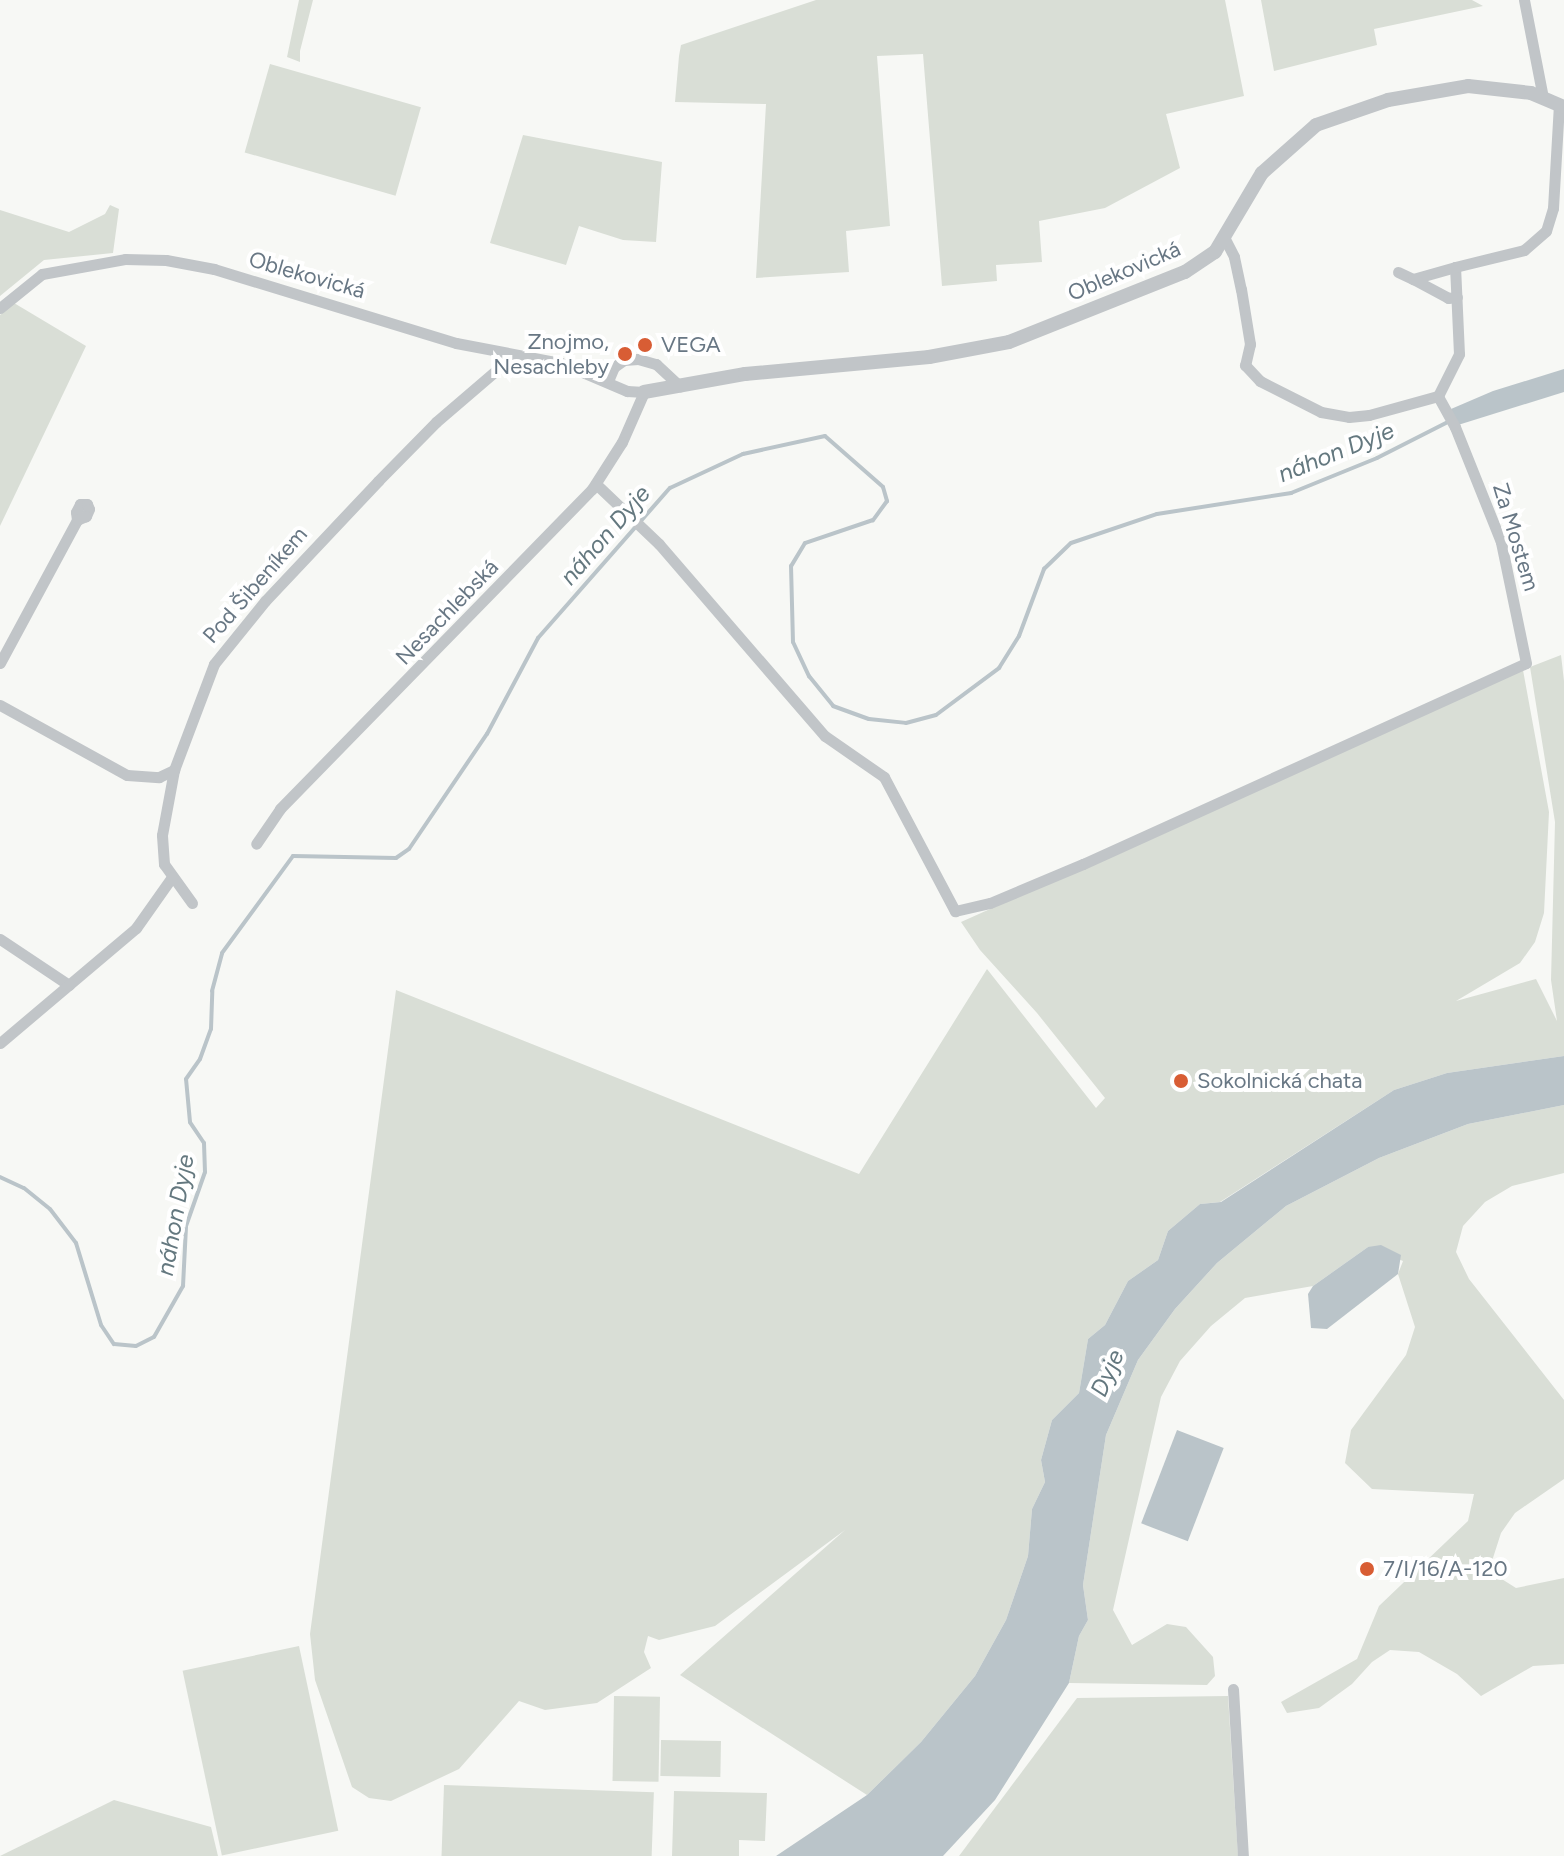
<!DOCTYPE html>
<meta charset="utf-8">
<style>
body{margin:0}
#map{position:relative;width:1564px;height:1856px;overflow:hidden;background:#f7f8f5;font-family:Figtree,sans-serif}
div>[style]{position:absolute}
.green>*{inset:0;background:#d9ded6;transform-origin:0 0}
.water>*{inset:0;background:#bac4c9;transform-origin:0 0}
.stream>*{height:4px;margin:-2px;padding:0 2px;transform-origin:2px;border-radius:2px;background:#bac4c9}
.minor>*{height:11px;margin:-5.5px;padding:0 5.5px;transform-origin:5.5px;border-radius:5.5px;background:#c1c5c8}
.tertiary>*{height:14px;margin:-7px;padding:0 7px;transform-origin:7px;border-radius:7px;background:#c1c5c8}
.dots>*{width:22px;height:22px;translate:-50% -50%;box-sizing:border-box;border:4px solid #fff;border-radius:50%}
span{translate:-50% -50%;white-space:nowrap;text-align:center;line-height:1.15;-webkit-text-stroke:8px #fff;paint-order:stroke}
.street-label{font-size:22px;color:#687784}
.poi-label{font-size:22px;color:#687784}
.right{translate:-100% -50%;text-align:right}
.left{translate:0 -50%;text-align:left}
.water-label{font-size:24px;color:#64787f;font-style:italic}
</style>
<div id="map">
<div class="green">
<i style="clip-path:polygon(299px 0,313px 0,300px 51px,300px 62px,287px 57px)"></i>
<i style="clip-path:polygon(816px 0,1225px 0,1244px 96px,1166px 114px,1180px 168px,1105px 208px,1039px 221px,1042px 262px,996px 265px,997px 281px,942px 286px,923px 54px,877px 56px,890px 226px,846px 231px,849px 272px,756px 278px,766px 104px,675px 102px,679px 56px,681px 45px)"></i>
<i style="clip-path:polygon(1261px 0,1472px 0,1483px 6px,1374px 29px,1377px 45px,1274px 71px)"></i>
<i style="left:270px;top:64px;width:157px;height:92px;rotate:16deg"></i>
<i style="clip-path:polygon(523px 135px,662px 162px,656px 242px,623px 240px,579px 226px,566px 265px,490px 243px)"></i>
<i style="clip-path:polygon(110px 205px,119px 209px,113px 253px,44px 260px,0 296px,0 210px,69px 232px,105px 214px)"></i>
<i style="clip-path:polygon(14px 303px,86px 346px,0 526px,0 315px)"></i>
<i style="clip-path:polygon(1561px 655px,1564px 681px,1564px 1056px,1447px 1073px,1394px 1090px,1220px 1202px,1200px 1204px,1168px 1231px,1158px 1260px,1128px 1281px,1105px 1325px,1088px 1339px,1079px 1393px,1052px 1420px,1041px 1460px,1045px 1482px,1032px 1509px,1028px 1556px,1006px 1620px,975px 1676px,921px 1742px,867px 1795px,680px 1675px,845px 1530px,715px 1626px,659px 1640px,648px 1636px,644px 1652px,651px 1668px,597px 1703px,545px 1710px,519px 1701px,459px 1769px,391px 1801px,369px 1798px,352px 1787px,315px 1680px,310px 1634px,396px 990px,859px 1174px,987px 969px,1096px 1108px,1105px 1098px,1037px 1013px,980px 950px,961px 922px,1523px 670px,1549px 812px,1544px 913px,1535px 942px,1520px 963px,1456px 1001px,1536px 979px,1557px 1021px,1551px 980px,1555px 822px,1530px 667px)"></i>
<i style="clip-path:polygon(1564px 1105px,1564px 1173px,1512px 1186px,1485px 1202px,1463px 1226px,1456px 1252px,1469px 1279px,1564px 1400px,1564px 1479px,1515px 1513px,1501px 1533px,1492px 1561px,1497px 1576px,1516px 1588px,1564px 1578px,1564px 1664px,1533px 1666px,1481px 1696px,1457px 1674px,1419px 1652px,1390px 1650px,1372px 1662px,1352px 1684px,1319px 1708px,1287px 1713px,1281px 1702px,1357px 1659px,1379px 1606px,1468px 1521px,1474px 1494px,1372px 1489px,1345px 1463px,1351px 1430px,1406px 1355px,1415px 1327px,1398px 1274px,1403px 1261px,1368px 1247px,1313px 1286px,1245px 1298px,1211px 1326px,1180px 1361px,1161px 1397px,1113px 1610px,1132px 1645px,1167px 1624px,1186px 1627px,1213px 1657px,1215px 1676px,1207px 1685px,1069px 1683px,1079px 1636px,1088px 1620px,1083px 1585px,1106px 1435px,1138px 1360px,1175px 1309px,1217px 1263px,1286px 1206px,1379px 1158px,1468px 1124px)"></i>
<i style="left:299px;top:1646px;width:189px;height:119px;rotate:78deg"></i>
<i style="left:614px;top:1696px;width:46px;height:85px;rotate:1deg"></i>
<i style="clip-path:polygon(1228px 1696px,1238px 1856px,959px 1856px,1077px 1698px)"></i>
<i style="left:661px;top:1740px;width:60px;height:36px;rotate:1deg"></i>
<i style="left:444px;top:1785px;width:210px;height:71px;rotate:2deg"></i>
<i style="clip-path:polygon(674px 1791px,767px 1793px,765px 1841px,739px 1840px,739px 1856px,672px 1856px)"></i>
<i style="clip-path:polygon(114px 1800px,211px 1827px,218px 1856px,0 1856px)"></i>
</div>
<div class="water">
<i style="clip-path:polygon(1564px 369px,1564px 392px,1458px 425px,1451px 409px,1493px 391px)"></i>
<i style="clip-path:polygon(1564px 1056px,1564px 1105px,1468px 1124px,1379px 1158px,1286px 1206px,1217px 1263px,1175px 1309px,1138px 1360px,1106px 1435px,1083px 1585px,1088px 1620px,1079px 1636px,1069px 1683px,995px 1800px,943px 1856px,776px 1856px,867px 1795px,921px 1742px,975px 1676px,1006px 1620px,1028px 1556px,1032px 1509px,1045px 1482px,1041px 1460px,1052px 1420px,1079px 1393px,1088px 1339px,1105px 1325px,1128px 1281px,1158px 1260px,1168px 1231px,1200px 1204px,1221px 1202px,1394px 1090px,1447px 1073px)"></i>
<i style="clip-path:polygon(1381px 1245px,1401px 1255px,1398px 1274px,1327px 1329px,1311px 1328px,1308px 1294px,1313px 1286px,1368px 1247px)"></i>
<i style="left:1177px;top:1430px;width:50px;height:100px;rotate:21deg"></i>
</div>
<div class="stream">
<i style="left:0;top:1177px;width:26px;rotate:25deg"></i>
<i style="left:24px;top:1188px;width:33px;rotate:39deg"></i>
<i style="left:50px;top:1209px;width:43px;rotate:52.6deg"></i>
<i style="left:76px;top:1243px;width:86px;rotate:73deg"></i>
<i style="left:101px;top:1325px;width:23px;rotate:56deg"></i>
<i style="left:114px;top:1344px;width:22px;rotate:5deg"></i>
<i style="left:136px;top:1346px;width:20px;rotate:-27deg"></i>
<i style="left:154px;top:1337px;width:59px;rotate:-60.4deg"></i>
<i style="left:183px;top:1286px;width:60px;rotate:-87.1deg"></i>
<i style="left:186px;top:1226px;width:57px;rotate:-70.6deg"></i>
<i style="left:205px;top:1172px;width:29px;rotate:-92deg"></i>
<i style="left:204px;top:1143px;width:25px;rotate:-124deg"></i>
<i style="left:190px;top:1122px;width:43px;rotate:-95.3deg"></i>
<i style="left:186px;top:1079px;width:24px;rotate:-55deg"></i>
<i style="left:200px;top:1059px;width:32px;rotate:-70deg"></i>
<i style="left:211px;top:1029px;width:38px;rotate:-88deg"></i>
<i style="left:212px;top:991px;width:39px;rotate:-75deg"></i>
<i style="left:222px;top:953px;width:120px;rotate:-53.8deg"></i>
<i style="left:293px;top:856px;width:103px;rotate:1.1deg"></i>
<i style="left:396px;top:858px;width:16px;rotate:-35deg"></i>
<i style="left:409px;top:849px;width:139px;rotate:-55.9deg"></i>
<i style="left:487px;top:734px;width:109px;rotate:-62deg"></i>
<i style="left:538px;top:638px;width:200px;rotate:-48.7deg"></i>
<i style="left:670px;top:488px;width:81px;rotate:-25deg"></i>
<i style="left:743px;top:454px;width:84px;rotate:-12.4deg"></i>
<i style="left:825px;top:436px;width:77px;rotate:41.3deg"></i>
<i style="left:883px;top:487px;width:15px;rotate:74deg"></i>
<i style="left:887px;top:501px;width:24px;rotate:126deg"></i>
<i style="left:873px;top:520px;width:72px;rotate:161.3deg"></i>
<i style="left:805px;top:543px;width:27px;rotate:121deg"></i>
<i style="left:791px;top:566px;width:76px;rotate:88.5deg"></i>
<i style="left:793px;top:642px;width:38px;rotate:65deg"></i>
<i style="left:809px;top:676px;width:38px;rotate:51deg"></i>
<i style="left:833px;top:706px;width:38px;rotate:20deg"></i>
<i style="left:869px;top:719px;width:37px;rotate:6deg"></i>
<i style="left:906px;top:723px;width:31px;rotate:-15deg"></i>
<i style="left:936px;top:715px;width:79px;rotate:-36.7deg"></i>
<i style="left:999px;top:668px;width:38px;rotate:-58deg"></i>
<i style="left:1019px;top:636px;width:72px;rotate:-69.5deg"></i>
<i style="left:1044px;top:569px;width:37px;rotate:-44deg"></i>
<i style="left:1071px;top:543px;width:91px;rotate:-18.6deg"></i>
<i style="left:1157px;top:514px;width:136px;rotate:-8.9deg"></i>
<i style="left:1291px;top:493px;width:93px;rotate:-22.1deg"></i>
<i style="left:1377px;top:458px;width:80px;rotate:-26.9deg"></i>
</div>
<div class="minor">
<i style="left:1524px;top:0;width:100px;rotate:79deg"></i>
<i style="left:1224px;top:237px;width:22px;rotate:63deg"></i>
<i style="left:1234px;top:257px;width:33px;rotate:78deg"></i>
<i style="left:1241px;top:289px;width:56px;rotate:80.7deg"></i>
<i style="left:1250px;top:344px;width:22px;rotate:103deg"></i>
<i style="left:1245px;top:365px;width:22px;rotate:47deg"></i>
<i style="left:1260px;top:381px;width:68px;rotate:26.9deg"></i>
<i style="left:1321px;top:412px;width:28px;rotate:10deg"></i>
<i style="left:1349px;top:417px;width:20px;rotate:-6deg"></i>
<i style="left:1369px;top:415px;width:72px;rotate:-15.4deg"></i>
<i style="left:1438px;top:396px;width:47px;rotate:-63.4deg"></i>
<i style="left:1459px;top:354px;width:87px;rotate:-92.6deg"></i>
<i style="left:1455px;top:267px;width:71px;rotate:-13.8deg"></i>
<i style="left:1524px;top:250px;width:29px;rotate:-41deg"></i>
<i style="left:1546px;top:231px;width:24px;rotate:-73deg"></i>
<i style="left:1553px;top:208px;width:103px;rotate:-86.7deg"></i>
<i style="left:1398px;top:272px;width:17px;rotate:25deg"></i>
<i style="left:1413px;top:279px;width:44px;rotate:-15.9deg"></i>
<i style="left:1413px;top:279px;width:40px;rotate:28deg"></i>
<i style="left:1448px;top:298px;width:9px;rotate:-6deg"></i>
<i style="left:0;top:308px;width:54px;rotate:-39deg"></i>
<i style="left:42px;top:274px;width:84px;rotate:-10.2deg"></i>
<i style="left:125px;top:259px;width:41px;rotate:1.4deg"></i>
<i style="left:166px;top:260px;width:49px;rotate:10.6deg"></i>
<i style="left:214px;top:269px;width:253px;rotate:17deg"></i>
<i style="left:456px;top:343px;width:107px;rotate:10.8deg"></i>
<i style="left:561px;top:363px;width:72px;rotate:23deg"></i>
<i style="left:627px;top:391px;width:17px;rotate:3deg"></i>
<i style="left:644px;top:392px;width:55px;rotate:113.7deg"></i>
<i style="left:622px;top:442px;width:56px;rotate:122.6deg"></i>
<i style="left:592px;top:489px;width:447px;rotate:134.3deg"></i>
<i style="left:280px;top:809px;width:42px;rotate:124.4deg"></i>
<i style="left:608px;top:381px;width:15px;rotate:-67deg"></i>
<i style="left:614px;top:367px;width:12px;rotate:-35deg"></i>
<i style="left:624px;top:360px;width:14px;rotate:-4deg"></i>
<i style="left:638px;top:359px;width:19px;rotate:16deg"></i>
<i style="left:656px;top:364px;width:33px;rotate:43deg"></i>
<i style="left:596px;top:484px;width:87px;rotate:43.6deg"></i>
<i style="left:659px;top:544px;width:254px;rotate:49.2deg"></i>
<i style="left:825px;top:736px;width:72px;rotate:34.8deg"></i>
<i style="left:884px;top:777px;width:152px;rotate:62.1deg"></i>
<i style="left:955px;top:911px;width:36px;rotate:-13deg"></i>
<i style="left:990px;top:903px;width:101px;rotate:-22.8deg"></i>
<i style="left:1083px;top:864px;width:486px;rotate:-24.4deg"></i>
<i style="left:1526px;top:663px;width:124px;rotate:-101.7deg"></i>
<i style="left:1501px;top:542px;width:124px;rotate:-111.8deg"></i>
<i style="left:1455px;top:427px;width:35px;rotate:-119deg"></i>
<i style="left:0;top:663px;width:162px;rotate:-61.7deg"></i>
<i style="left:77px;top:520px;width:8px;rotate:-97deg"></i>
<i style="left:76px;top:512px;width:9px;rotate:-63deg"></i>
<i style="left:80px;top:504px;width:7px"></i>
<i style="left:87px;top:504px;width:5px;rotate:68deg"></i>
<i style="left:89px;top:509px;width:8px;rotate:113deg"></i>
<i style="left:86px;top:516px;width:10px;rotate:156deg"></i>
<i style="left:0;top:705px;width:145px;rotate:28.9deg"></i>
<i style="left:127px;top:775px;width:32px;rotate:4deg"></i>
<i style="left:159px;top:777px;width:17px;rotate:-25deg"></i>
<i style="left:192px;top:903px;width:48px;rotate:-125.7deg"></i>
<i style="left:164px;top:864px;width:29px;rotate:-94deg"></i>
<i style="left:162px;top:835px;width:66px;rotate:-79.5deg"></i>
<i style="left:174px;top:770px;width:113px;rotate:-69.3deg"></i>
<i style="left:214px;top:664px;width:81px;rotate:-51deg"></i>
<i style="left:265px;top:601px;width:165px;rotate:-46.7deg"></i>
<i style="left:378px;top:481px;width:83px;rotate:-45.5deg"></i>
<i style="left:436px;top:422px;width:101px;rotate:-40.6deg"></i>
<i style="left:0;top:939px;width:83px;rotate:33.7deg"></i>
<i style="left:0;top:1043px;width:178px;rotate:-40.2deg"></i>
<i style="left:136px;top:928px;width:62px;rotate:-54.8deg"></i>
<i style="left:1233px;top:1689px;width:167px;rotate:86.6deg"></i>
</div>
<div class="tertiary">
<i style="left:644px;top:392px;width:103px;rotate:-10.1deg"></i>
<i style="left:745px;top:374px;width:185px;rotate:-5.3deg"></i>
<i style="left:929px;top:357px;width:81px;rotate:-10.6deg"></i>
<i style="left:1009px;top:342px;width:189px;rotate:-21.7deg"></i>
<i style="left:1185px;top:272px;width:36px;rotate:-34deg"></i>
<i style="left:1215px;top:252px;width:92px;rotate:-59.3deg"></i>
<i style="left:1262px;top:173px;width:72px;rotate:-41.6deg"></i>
<i style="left:1316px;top:125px;width:76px;rotate:-19.1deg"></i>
<i style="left:1388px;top:100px;width:81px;rotate:-9.9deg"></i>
<i style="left:1468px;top:86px;width:63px;rotate:6.3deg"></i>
<i style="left:1531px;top:93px;width:36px;rotate:23deg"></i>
</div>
<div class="dots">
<i style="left:645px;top:345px;background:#d85d34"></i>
<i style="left:625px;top:354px;background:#d85d34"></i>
<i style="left:1181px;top:1081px;background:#d85d34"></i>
<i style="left:1367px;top:1569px;background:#d85d34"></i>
</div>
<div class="street-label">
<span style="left:1124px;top:271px;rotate:-23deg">Oblekovická</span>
<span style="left:307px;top:275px;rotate:16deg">Oblekovická</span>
<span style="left:1516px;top:537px;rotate:73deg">Za Mostem</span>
<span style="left:255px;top:585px;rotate:-49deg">Pod Šibeníkem</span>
<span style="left:447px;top:612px;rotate:-46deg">Nesachlebská</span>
</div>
<div class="poi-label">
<span class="right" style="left:609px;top:354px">Znojmo,<br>Nesachleby</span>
<span class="left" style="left:661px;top:345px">VEGA</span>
<span class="left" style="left:1197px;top:1081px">Sokolnická chata</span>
<span class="left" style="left:1383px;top:1569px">7/I/16/A-120</span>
</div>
<div class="water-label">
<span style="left:1336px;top:452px;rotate:-22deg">náhon Dyje</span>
<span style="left:605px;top:535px;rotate:-49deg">náhon Dyje</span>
<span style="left:175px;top:1215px;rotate:-80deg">náhon Dyje</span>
<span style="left:1107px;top:1373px;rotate:-66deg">Dyje</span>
</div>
</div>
